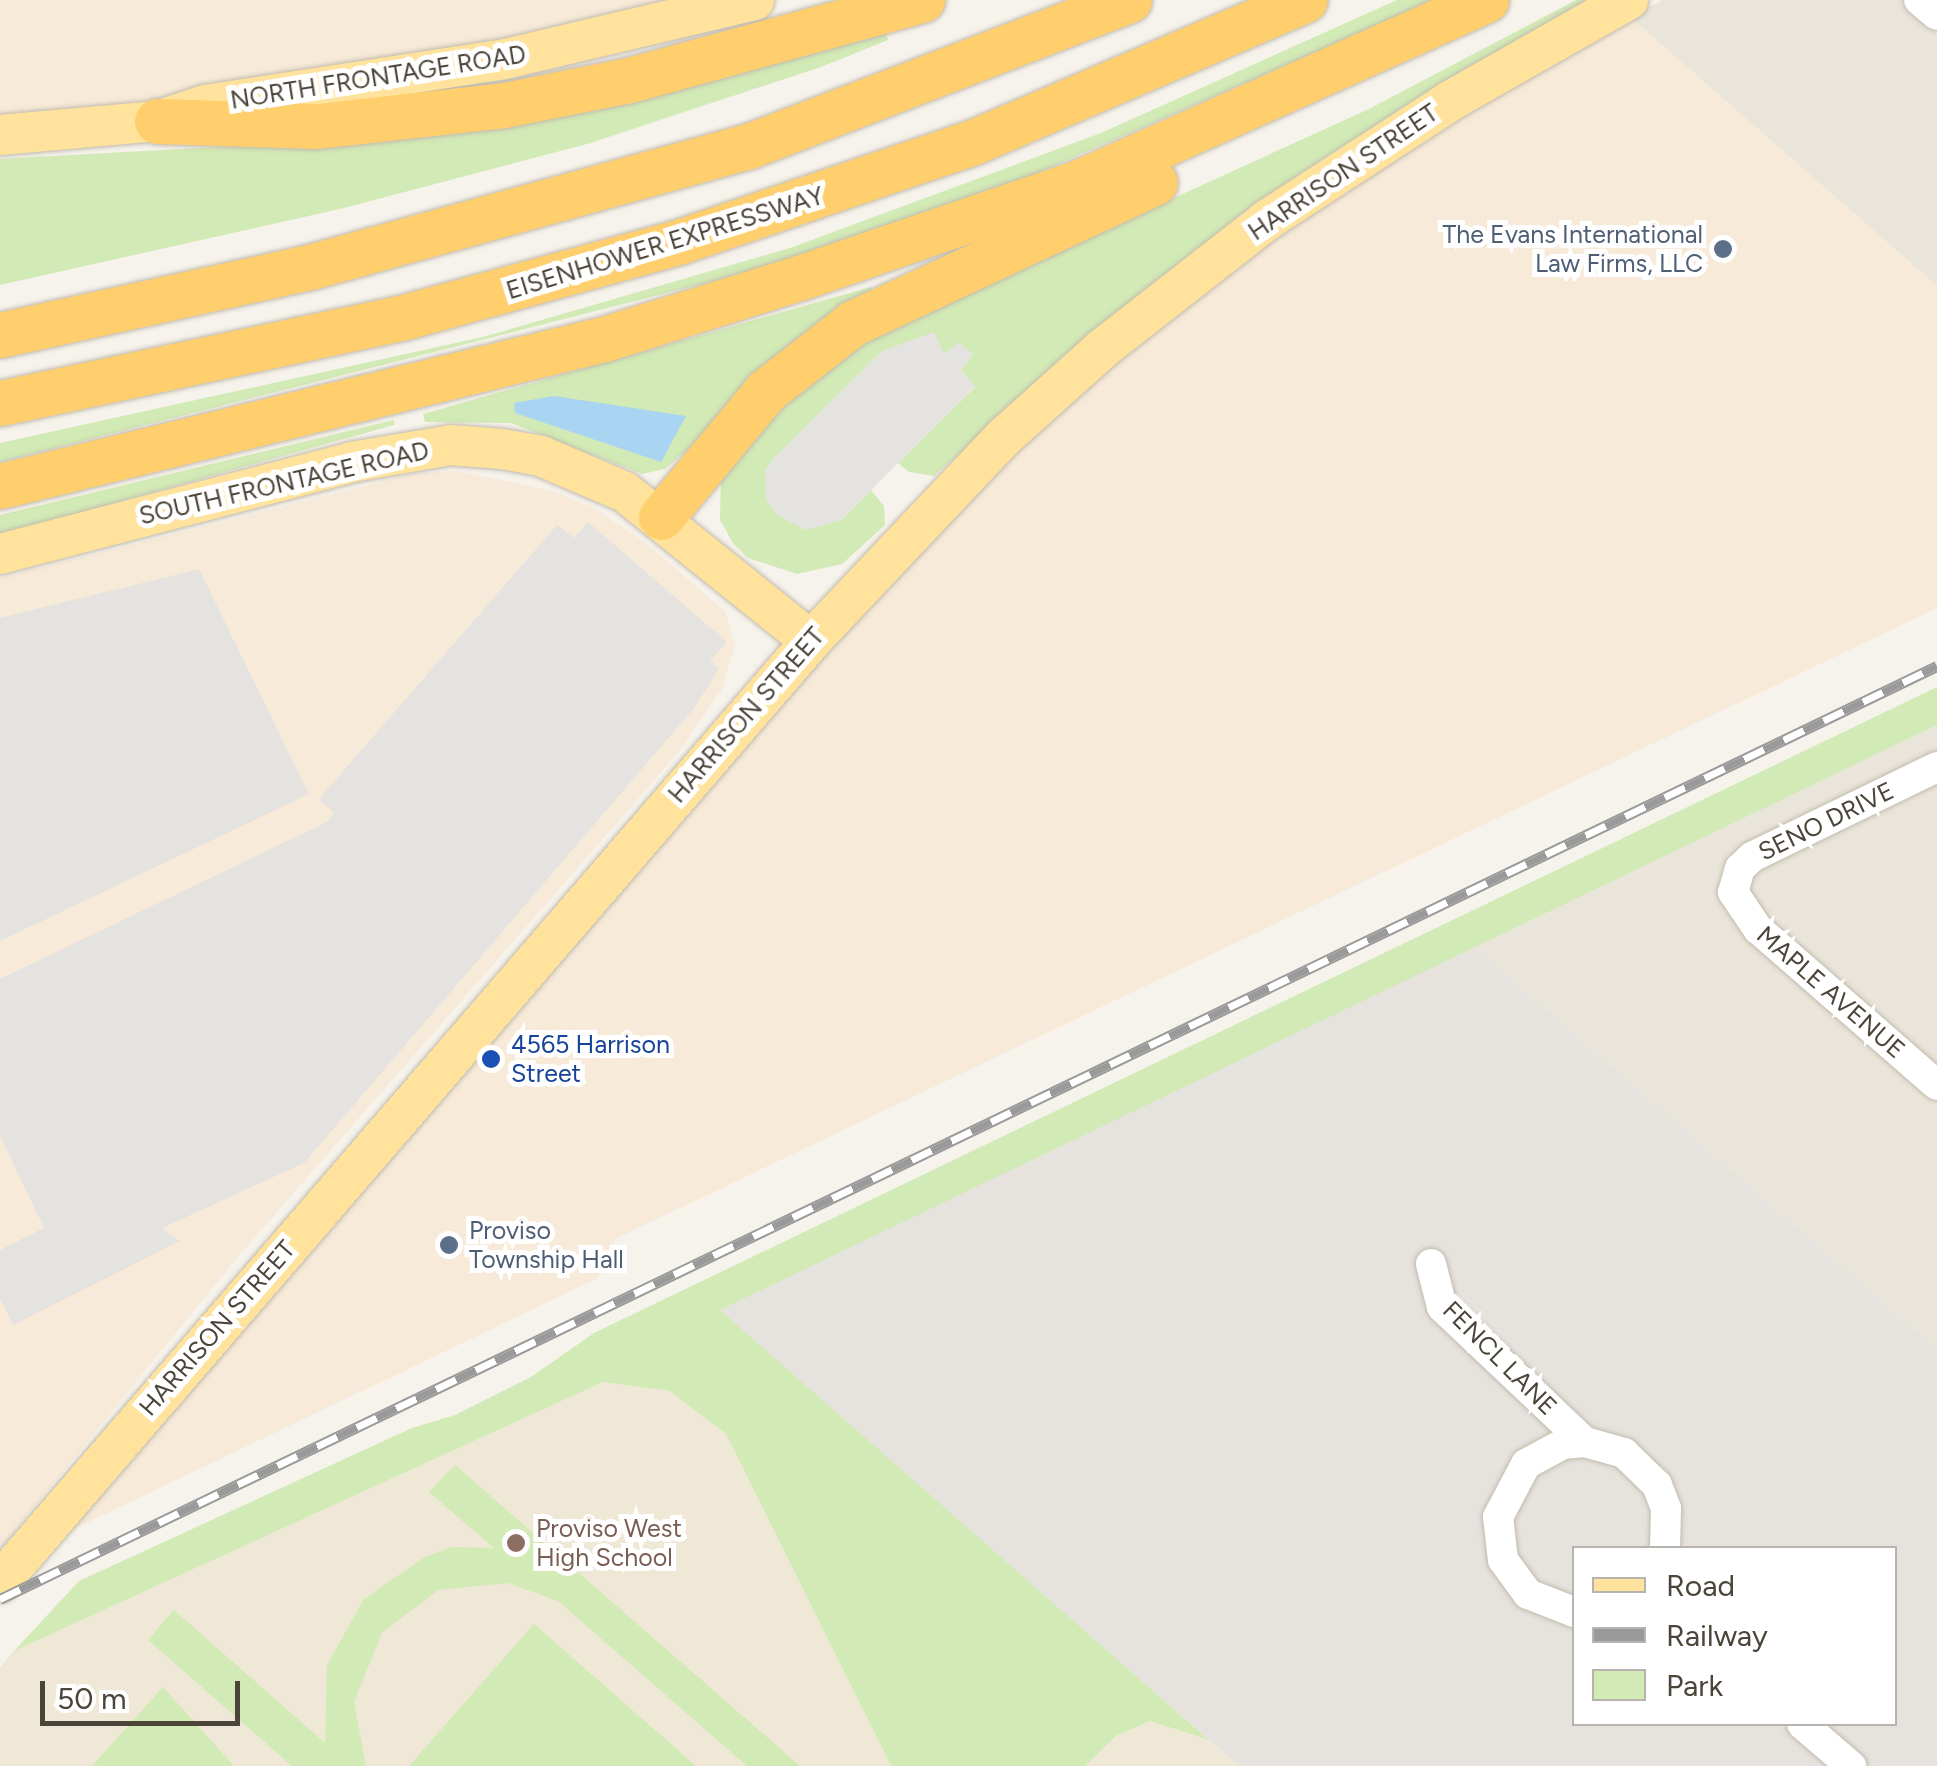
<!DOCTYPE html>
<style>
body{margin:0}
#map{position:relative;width:1937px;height:1766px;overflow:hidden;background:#f6f3ec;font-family:Figtree,sans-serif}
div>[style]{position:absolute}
.residential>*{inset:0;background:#eae5da}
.commercial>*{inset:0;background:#f7ead8}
.industrial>*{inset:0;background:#e6e2dd}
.education>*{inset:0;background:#efe8d6}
.green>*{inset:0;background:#d2eab5}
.parking>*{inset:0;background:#e5e3e0}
.water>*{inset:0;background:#a9d4f2}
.roads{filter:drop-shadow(0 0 2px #c2bbae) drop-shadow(0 0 2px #c2bbae)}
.minor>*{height:30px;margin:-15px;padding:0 15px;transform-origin:15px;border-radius:15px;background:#fff}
.major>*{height:40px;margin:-20px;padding:0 20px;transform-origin:20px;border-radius:20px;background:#ffe39c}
.highway>*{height:45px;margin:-22.5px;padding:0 22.5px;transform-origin:22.5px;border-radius:22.5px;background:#ffcf6e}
.rail>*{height:11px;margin-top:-5.5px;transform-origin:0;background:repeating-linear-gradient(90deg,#fff 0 22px,#9a9a9a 0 44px);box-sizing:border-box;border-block:2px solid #9a9a9a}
.dots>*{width:28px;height:28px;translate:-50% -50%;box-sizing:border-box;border:5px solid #fff;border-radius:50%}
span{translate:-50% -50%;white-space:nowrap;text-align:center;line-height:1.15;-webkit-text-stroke:10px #fff;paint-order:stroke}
.street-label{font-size:25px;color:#4b4439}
.service-label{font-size:25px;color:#4e5e75}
.right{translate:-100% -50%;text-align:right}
.left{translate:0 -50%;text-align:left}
.transit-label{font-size:25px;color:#164399}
.education-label{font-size:25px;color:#785e54}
.legend{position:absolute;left:1572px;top:1546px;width:325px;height:180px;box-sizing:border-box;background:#fff;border:2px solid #b7b4b0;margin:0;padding:12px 18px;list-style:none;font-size:30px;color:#4b4439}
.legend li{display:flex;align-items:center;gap:20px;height:50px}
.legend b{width:50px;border:2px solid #b7b4b0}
.scale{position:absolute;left:40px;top:1681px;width:200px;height:45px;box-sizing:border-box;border:5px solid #4b4439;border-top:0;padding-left:12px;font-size:30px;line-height:35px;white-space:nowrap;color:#4b4439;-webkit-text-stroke:8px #fff;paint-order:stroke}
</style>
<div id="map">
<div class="residential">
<i style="clip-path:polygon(1663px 0,1937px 0,1937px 286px,1630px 17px)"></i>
<i style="clip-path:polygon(1937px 725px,1937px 1349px,1473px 946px)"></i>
</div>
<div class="commercial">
<i style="clip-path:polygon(0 0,717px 0,350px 77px,0 117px)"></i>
<i style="clip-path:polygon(1630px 17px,1937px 286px,1937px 608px,615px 1239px,598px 1278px,49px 1541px,882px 580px,1015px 446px,1312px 202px)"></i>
<i style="clip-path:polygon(458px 471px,553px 491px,596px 509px,646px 543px,726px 612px,735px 645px,722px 689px,678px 753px,241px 1253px,0 1549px,0 578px,413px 474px)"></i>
</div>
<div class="industrial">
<i style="clip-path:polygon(evenodd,1473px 946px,1937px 1349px,1937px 1766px,1239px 1766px,719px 1310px,1473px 946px,1574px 1548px,1894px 1548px,1894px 1724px,1574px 1724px,1574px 1548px)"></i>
</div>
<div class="education">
<i style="clip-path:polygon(603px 1382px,670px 1391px,726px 1434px,891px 1766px,0 1766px,0 1667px,14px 1651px)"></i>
<i style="clip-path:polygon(1150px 1721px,1209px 1740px,1239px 1766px,1085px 1766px,1116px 1736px)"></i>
</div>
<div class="green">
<i style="clip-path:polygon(1397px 0,1436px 0,1033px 175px,757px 270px,0 462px,0 443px,483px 337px,790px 248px,1101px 133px)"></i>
<i style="clip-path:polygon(1576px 0,1594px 0,1333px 152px,1194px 251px,934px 476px,909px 472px,898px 463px,975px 387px,961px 371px,841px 520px,871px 490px,884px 506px,885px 525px,842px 564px,797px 574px,748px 558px,733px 543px,720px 520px,721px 472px,756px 426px,851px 345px,1369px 109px)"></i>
<i style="clip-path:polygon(884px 27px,888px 40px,821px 67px,587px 144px,344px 208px,0 285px,0 159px,321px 141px)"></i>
<i style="clip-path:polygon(871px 287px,874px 292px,665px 469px,642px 474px,511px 423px,425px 422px,423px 414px)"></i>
<i style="clip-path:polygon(394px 420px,394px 425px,0 535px,0 515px)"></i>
<i style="clip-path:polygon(1937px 687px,1937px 725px,720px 1310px,1209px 1740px,1150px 1721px,1116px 1736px,1085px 1766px,891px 1766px,726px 1434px,670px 1391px,603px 1382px,14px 1651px,79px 1581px,412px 1428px,455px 1415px,531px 1377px,594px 1333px)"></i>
<i style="clip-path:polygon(455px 1465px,800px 1766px,747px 1766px,558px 1601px,508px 1583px,438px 1590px,382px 1633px,354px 1702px,366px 1766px,292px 1766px,148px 1640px,174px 1610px,325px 1743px,327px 1665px,364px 1599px,425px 1557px,452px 1547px,494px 1548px,429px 1492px)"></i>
<i style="clip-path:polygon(534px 1624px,696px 1766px,409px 1766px)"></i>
<i style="clip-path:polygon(163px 1687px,234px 1766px,92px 1766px)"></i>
</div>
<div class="parking">
<i style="clip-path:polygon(934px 332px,944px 354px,958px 342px,973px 354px,961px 370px,975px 386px,841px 520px,805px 530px,776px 514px,766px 500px,765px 470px,775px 457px,882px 351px)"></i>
<i style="clip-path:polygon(588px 522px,727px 642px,710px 661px,719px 669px,694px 708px,304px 1163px,162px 1228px,180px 1241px,13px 1325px,0 1298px,0 1250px,44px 1228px,0 1136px,0 979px,327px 822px,334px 813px,319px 799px,557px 525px,574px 538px)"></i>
<i style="clip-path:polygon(199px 569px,309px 794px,0 941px,0 618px)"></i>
</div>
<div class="water">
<i style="clip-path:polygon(554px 396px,686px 416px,661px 462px,515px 413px,514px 403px)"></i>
</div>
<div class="roads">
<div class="minor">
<i style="left:1919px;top:0;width:23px;rotate:40deg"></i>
<i style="left:1937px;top:767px;width:206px;rotate:154.1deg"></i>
<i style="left:1752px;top:857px;width:16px;rotate:137deg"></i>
<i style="left:1740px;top:868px;width:25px;rotate:106deg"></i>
<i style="left:1733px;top:892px;width:45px;rotate:56deg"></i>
<i style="left:1758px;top:929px;width:237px;rotate:41.1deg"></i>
<i style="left:1431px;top:1264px;width:44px;rotate:75.7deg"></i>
<i style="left:1442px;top:1307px;width:197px;rotate:43.4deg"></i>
<i style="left:1574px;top:1612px;width:49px;rotate:-158.6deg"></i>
<i style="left:1528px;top:1594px;width:42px;rotate:-126.3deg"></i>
<i style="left:1503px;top:1560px;width:43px;rotate:-96.6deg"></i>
<i style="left:1498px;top:1517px;width:60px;rotate:-62.2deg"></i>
<i style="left:1526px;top:1464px;width:42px;rotate:-28.4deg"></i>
<i style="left:1563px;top:1444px;width:22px;rotate:-5deg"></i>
<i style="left:1585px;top:1442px;width:41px;rotate:15.8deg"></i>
<i style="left:1624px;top:1453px;width:46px;rotate:44.1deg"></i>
<i style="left:1657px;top:1485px;width:25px;rotate:69deg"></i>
<i style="left:1666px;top:1508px;width:40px;rotate:91.4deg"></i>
<i style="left:1802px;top:1724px;width:65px;rotate:40.6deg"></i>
</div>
<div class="major">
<i style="left:0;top:135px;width:158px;rotate:-5.1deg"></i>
<i style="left:157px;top:121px;width:51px;rotate:-18.4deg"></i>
<i style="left:205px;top:105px;width:304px;rotate:-8.7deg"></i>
<i style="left:505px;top:59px;width:256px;rotate:-13.3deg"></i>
<i style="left:0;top:554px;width:364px;rotate:-14.6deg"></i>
<i style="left:352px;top:462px;width:100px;rotate:-9.7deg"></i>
<i style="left:451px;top:445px;width:51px;rotate:4.5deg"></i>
<i style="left:502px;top:449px;width:40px;rotate:10deg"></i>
<i style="left:541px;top:456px;width:91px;rotate:23.2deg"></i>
<i style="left:625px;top:492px;width:238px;rotate:38.7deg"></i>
<i style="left:0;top:1582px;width:1242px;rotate:-49.24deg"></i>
<i style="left:811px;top:641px;width:281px;rotate:-46.6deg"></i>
<i style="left:1004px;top:437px;width:132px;rotate:-41.9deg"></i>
<i style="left:1102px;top:349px;width:209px;rotate:-38deg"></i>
<i style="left:1267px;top:220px;width:218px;rotate:-33deg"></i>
<i style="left:1450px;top:101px;width:205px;rotate:-29.6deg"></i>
</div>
<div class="highway">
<i style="left:157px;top:121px;width:160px;rotate:1.8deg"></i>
<i style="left:317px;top:126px;width:188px;rotate:-6.4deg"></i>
<i style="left:504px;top:105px;width:127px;rotate:-11.3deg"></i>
<i style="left:629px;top:80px;width:304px;rotate:-15.3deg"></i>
<i style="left:0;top:335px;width:321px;rotate:-12.4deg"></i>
<i style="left:313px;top:266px;width:452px;rotate:-15.4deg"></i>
<i style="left:749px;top:146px;width:407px;rotate:-21deg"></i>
<i style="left:0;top:403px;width:413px;rotate:-12deg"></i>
<i style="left:404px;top:317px;width:287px;rotate:-15.3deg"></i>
<i style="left:681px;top:241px;width:306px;rotate:-18.7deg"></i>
<i style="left:971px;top:143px;width:363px;rotate:-23.2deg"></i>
<i style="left:0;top:486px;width:622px;rotate:-13.68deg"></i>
<i style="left:604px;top:339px;width:207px;rotate:-17.4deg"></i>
<i style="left:802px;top:277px;width:293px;rotate:-18.9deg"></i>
<i style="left:1079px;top:182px;width:446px;rotate:-24.1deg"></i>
<i style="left:661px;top:517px;width:164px;rotate:-50.2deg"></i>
<i style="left:766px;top:391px;width:110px;rotate:-38deg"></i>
<i style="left:853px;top:323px;width:333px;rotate:-25deg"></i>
</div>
</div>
<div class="rail">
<i style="left:0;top:1599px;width:2150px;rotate:-25.72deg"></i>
</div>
<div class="dots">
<i style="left:1723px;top:249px;background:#5c6f8a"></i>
<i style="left:491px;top:1059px;background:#1a4fb4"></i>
<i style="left:449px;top:1245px;background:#5c6f8a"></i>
<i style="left:516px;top:1543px;background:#8d6e63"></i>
</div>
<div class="street-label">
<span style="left:378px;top:77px;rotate:-9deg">NORTH FRONTAGE ROAD</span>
<span style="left:1343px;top:172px;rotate:-34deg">HARRISON STREET</span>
<span style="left:665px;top:243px;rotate:-17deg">EISENHOWER EXPRESSWAY</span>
<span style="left:284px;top:483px;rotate:-13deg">SOUTH FRONTAGE ROAD</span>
<span style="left:746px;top:715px;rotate:-49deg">HARRISON STREET</span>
<span style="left:1826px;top:821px;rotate:-26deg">SENO DRIVE</span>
<span style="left:1831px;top:992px;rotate:41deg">MAPLE AVENUE</span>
<span style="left:217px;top:1328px;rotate:-49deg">HARRISON STREET</span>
<span style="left:1500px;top:1358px;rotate:45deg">FENCL LANE</span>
</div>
<div class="service-label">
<span class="right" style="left:1703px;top:249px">The Evans International<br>Law Firms, LLC</span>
<span class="left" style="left:469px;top:1245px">Proviso<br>Township Hall</span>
</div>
<div class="transit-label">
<span class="left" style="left:511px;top:1059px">4565 Harrison<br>Street</span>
</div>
<div class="education-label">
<span class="left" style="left:536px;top:1543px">Proviso West<br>High School</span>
</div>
<ul class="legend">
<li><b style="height:12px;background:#ffe39c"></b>Road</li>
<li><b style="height:12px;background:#9a9a9a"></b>Railway</li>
<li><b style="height:28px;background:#d2eab5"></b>Park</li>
</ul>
<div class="scale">50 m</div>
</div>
